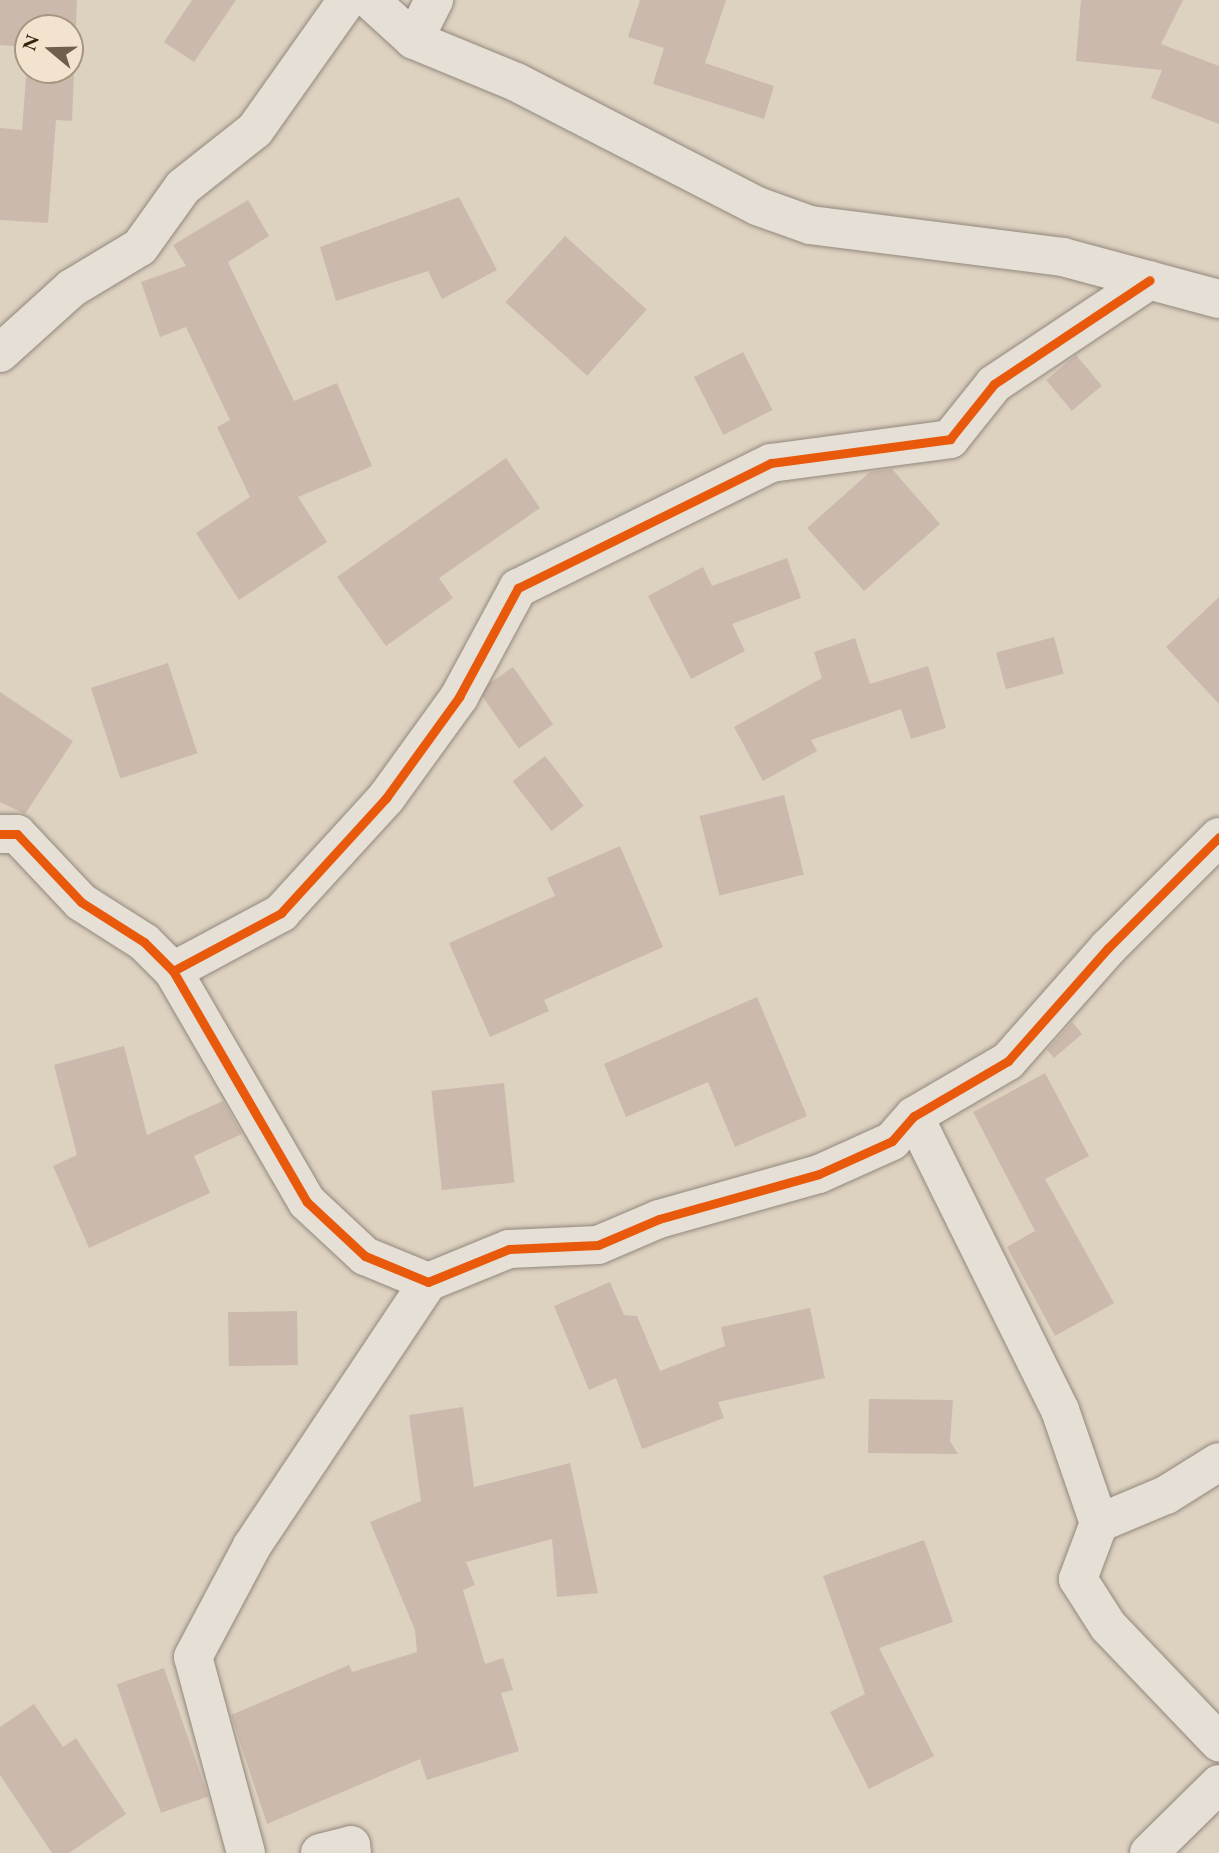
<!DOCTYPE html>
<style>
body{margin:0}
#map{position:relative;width:1219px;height:1853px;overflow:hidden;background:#ddd1c0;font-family:"EB Garamond",serif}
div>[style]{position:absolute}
.building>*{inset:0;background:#ccb9ad;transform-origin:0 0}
.roads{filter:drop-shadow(0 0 2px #92887c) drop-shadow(0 0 2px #92887c)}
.street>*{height:38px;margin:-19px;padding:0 19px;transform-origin:19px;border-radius:19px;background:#e5dfd5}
.cycleway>*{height:9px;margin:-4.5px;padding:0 4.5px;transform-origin:4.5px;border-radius:4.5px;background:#e8590c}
span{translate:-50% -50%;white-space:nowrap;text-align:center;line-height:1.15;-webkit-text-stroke:5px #f1e3ce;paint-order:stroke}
.north{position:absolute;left:14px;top:14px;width:70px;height:70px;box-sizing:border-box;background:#f1e3ce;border:2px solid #a69680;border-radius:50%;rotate:289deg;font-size:19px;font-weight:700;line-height:28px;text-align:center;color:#36220b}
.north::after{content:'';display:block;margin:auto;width:24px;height:32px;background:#705f4a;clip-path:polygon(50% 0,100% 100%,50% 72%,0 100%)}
</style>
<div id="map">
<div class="building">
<i style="clip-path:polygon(0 0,77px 0,72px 121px,56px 120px,48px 223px,0 220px,0 128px,22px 130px,28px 52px,28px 70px,70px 70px,70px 28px,28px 28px,28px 47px,0 45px)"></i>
<i style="clip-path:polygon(192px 0,236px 0,194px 62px,164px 42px)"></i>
<i style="clip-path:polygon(640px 0,726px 0,705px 63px,774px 86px,764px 119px,653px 84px,664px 48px,628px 37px)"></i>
<i style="clip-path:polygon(1081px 0,1183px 0,1161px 44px,1219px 66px,1219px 124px,1151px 98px,1162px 70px,1076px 61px)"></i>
<i style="clip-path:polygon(459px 197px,497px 270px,442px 299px,428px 271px,336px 301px,320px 247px)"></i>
<i style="clip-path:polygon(248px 200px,269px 236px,228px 262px,294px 401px,337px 383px,372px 466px,298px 497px,327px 542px,239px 600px,196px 533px,250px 497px,217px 427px,230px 420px,186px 327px,160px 337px,141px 282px,186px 266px,173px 245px)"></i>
<i style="left:565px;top:236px;width:110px;height:89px;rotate:42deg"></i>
<i style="left:743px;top:352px;width:65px;height:55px;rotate:63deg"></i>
<i style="left:1076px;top:355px;width:40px;height:39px;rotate:50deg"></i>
<i style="clip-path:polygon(506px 458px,540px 508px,439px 578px,453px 598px,386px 646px,337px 577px)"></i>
<i style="clip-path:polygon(892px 469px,940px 524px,864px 591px,807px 528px,870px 472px)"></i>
<i style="clip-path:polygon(787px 558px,801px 598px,732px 624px,745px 651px,691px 679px,648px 596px,703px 567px,712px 586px)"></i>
<i style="clip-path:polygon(1219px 597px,1219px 704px,1166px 647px)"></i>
<i style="left:1054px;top:637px;width:38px;height:60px;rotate:75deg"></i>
<i style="clip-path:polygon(855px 638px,870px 684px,928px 666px,946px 728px,911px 739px,901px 709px,811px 740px,817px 751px,763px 781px,734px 727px,822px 678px,814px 652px)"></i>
<i style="left:168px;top:663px;width:95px;height:81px;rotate:72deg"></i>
<i style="left:513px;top:667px;width:70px;height:42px;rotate:55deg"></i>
<i style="clip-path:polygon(0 692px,73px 741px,25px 814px,0 802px)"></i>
<i style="left:545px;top:756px;width:63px;height:41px;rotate:52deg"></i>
<i style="left:784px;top:795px;width:82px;height:87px;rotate:76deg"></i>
<i style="clip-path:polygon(620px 846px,663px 947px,544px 1000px,549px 1011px,490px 1037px,449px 943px,555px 896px,547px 878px)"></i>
<i style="clip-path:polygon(757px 997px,807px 1116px,735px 1147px,708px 1082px,626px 1117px,604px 1064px)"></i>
<i style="clip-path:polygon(1072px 1022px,1082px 1034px,1054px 1058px,1047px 1050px)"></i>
<i style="clip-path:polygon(124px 1046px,147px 1135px,223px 1101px,242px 1134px,194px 1156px,210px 1193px,89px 1248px,53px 1166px,77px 1155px,54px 1065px)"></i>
<i style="clip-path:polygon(1045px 1073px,1089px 1156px,1045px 1179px,1114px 1303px,1055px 1336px,1007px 1247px,1035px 1231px,973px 1112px)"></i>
<i style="left:504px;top:1083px;width:100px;height:73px;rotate:84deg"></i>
<i style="clip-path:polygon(610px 1282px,624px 1315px,637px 1316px,660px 1371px,725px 1346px,721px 1327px,810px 1308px,825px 1378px,718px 1402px,724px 1418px,642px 1449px,616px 1378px,589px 1390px,554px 1306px)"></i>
<i style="left:297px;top:1311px;width:54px;height:69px;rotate:89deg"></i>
<i style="clip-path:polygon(869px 1399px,953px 1400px,950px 1441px,958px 1454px,868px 1453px)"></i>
<i style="clip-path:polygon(463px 1407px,474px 1487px,570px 1463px,598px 1593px,557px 1597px,552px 1539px,466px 1562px,475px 1585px,463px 1590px,485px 1664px,503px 1658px,513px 1690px,501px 1693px,519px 1751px,427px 1780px,420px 1759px,267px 1824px,231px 1715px,349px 1665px,352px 1672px,417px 1652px,415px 1630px,370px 1522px,421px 1501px,409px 1415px)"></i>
<i style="clip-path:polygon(924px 1540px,953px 1622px,879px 1648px,934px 1756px,869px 1789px,830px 1712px,865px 1694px,823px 1576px)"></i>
<i style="left:164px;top:1668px;width:136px;height:50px;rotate:71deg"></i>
<i style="clip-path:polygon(34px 1704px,63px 1747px,76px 1738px,126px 1814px,69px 1853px,52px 1853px,0 1775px,0 1727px)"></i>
</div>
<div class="roads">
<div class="street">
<i style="left:370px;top:0;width:59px;rotate:42.3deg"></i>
<i style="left:414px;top:40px;width:110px;rotate:22.4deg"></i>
<i style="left:516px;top:82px;width:271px;rotate:27.2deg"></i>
<i style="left:757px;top:206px;width:56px;rotate:19.7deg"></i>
<i style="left:810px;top:225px;width:255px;rotate:7.2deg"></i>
<i style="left:1063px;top:257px;width:162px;rotate:15.1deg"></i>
<i style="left:414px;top:40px;width:45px;rotate:-63.4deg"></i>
<i style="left:0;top:353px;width:97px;rotate:-42.1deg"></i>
<i style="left:72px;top:288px;width:79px;rotate:-31.1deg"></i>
<i style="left:140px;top:247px;width:74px;rotate:-54.4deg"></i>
<i style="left:183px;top:187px;width:92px;rotate:-38.4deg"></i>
<i style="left:255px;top:130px;width:159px;rotate:-54.7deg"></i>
<i style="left:0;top:834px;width:17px"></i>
<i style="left:17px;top:834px;width:93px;rotate:46.7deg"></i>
<i style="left:81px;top:902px;width:75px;rotate:32.4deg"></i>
<i style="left:144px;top:942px;width:41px;rotate:45deg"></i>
<i style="left:173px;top:971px;width:267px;rotate:59.9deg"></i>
<i style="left:307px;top:1202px;width:79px;rotate:43deg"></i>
<i style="left:365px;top:1256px;width:68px;rotate:22.4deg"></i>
<i style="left:428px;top:1282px;width:87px;rotate:-22.2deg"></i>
<i style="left:509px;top:1249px;width:89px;rotate:-2.6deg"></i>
<i style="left:598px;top:1245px;width:66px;rotate:-23.1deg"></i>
<i style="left:659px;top:1219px;width:166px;rotate:-15.7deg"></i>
<i style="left:819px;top:1174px;width:80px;rotate:-24.3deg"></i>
<i style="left:892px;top:1141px;width:33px;rotate:-49deg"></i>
<i style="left:914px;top:1116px;width:109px;rotate:-30.3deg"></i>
<i style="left:1008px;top:1061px;width:151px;rotate:-48.5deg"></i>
<i style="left:1108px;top:948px;width:157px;rotate:-45deg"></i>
<i style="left:173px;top:971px;width:123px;rotate:-28.2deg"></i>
<i style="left:281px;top:913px;width:156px;rotate:-47.6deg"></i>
<i style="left:386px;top:798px;width:125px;rotate:-54.1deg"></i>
<i style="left:459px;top:697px;width:124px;rotate:-61.6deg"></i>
<i style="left:518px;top:588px;width:282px;rotate:-26.3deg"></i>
<i style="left:771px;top:463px;width:181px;rotate:-7.6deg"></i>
<i style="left:950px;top:439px;width:70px;rotate:-51.3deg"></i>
<i style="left:994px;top:384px;width:187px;rotate:-33.7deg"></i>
<i style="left:914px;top:1116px;width:328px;rotate:63.6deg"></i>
<i style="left:1060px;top:1410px;width:120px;rotate:71deg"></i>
<i style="left:1099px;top:1523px;width:60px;rotate:110.6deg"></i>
<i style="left:1078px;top:1579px;width:56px;rotate:57.4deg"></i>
<i style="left:1108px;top:1626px;width:161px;rotate:46.3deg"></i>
<i style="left:1099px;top:1523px;width:73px;rotate:-22.7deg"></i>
<i style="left:1166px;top:1495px;width:62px;rotate:-31.9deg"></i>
<i style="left:246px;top:1853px;width:203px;rotate:-105.1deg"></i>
<i style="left:193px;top:1657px;width:126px;rotate:-62deg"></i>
<i style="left:252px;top:1546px;width:317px;rotate:-56.3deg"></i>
<i style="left:320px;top:1853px;width:32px;rotate:-14deg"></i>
<i style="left:351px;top:1845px;width:8px;rotate:83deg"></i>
<i style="left:1149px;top:1853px;width:98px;rotate:-44.6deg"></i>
</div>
</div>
<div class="cycleway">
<i style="left:0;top:834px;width:17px"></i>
<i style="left:17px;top:834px;width:93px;rotate:46.7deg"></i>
<i style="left:81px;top:902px;width:75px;rotate:32.4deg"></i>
<i style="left:144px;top:942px;width:41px;rotate:45deg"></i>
<i style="left:173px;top:971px;width:267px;rotate:59.9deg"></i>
<i style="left:307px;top:1202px;width:79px;rotate:43deg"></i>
<i style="left:365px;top:1256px;width:68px;rotate:22.4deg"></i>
<i style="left:428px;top:1282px;width:87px;rotate:-22.2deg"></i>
<i style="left:509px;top:1249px;width:89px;rotate:-2.6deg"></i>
<i style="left:598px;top:1245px;width:66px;rotate:-23.1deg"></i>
<i style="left:659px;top:1219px;width:166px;rotate:-15.7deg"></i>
<i style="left:819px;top:1174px;width:80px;rotate:-24.3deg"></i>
<i style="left:892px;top:1141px;width:33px;rotate:-49deg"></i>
<i style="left:914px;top:1116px;width:109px;rotate:-30.3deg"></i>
<i style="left:1008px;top:1061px;width:151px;rotate:-48.5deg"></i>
<i style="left:1108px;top:948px;width:157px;rotate:-45deg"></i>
<i style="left:173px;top:971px;width:123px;rotate:-28.2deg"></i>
<i style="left:281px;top:913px;width:156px;rotate:-47.6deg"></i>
<i style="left:386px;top:798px;width:125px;rotate:-54.1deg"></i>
<i style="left:459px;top:697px;width:124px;rotate:-61.6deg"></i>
<i style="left:518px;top:588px;width:282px;rotate:-26.3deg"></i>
<i style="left:771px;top:463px;width:181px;rotate:-7.6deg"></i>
<i style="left:950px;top:439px;width:70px;rotate:-51.3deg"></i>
<i style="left:994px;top:384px;width:187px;rotate:-33.7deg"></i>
</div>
<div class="north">N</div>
</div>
